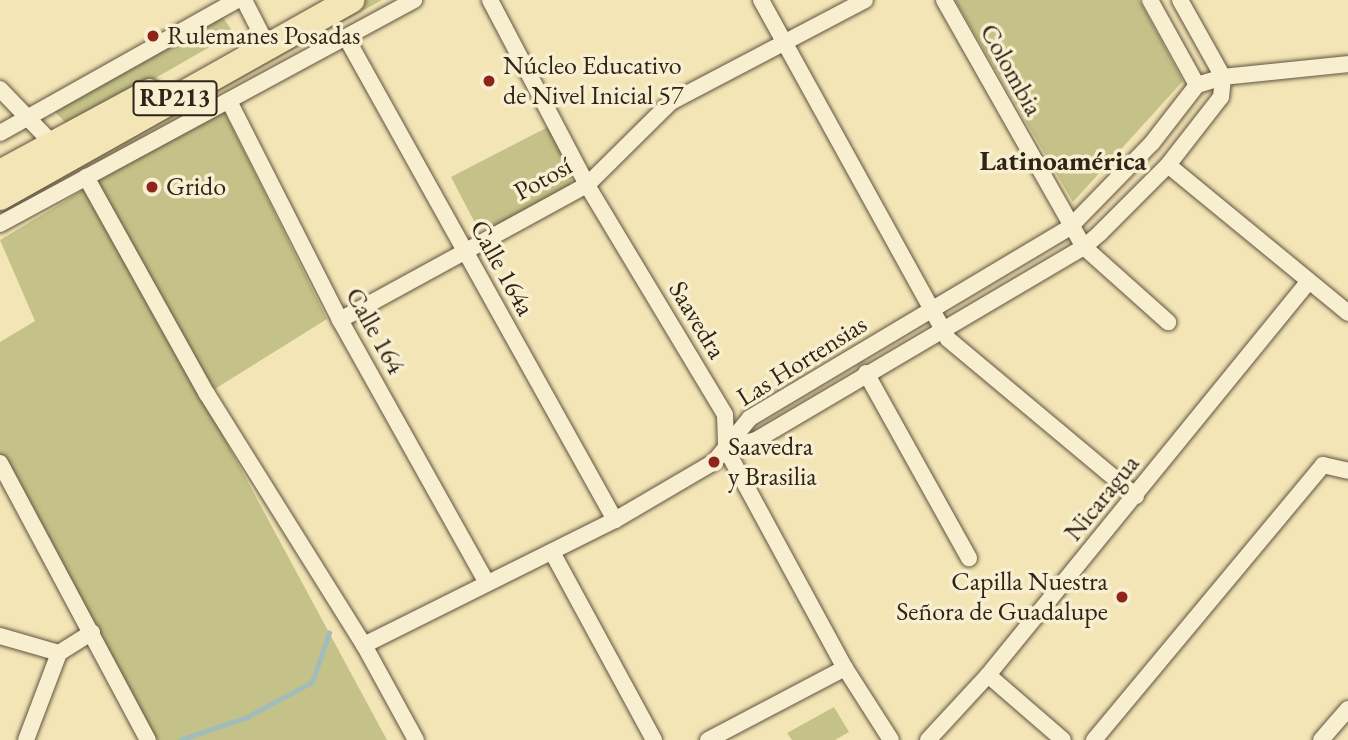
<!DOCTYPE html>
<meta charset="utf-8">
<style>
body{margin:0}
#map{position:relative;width:1348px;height:740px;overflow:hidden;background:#f4e5b6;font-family:"EB Garamond",serif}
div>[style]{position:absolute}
.green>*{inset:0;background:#c4c288}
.stream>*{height:4.5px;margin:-2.25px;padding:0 2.25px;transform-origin:2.25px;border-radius:2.25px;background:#a2bcba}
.roads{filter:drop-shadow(0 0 2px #615440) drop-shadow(0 0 2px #615440)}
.minor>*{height:16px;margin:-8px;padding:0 8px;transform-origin:8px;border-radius:8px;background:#f8eed0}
.primary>*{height:26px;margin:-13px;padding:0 13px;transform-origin:13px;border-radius:13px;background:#f4e5b6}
.dots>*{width:19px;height:19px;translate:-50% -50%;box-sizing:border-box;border:4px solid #f8eed0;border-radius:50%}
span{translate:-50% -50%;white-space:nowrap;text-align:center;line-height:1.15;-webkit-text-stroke:7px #f8eed0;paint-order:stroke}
.shield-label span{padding:2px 5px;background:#f8eed0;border:2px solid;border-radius:5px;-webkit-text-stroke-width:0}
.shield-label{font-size:24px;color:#302419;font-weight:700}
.poi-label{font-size:26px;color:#302419}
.left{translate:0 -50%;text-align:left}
.right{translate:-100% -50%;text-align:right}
.street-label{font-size:26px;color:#302419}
.neighbourhood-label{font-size:28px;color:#302419;font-weight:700}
</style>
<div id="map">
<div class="green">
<i style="clip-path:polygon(361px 0,382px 0,0 213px,0 203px)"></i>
<i style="clip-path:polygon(955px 0,1139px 0,1183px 81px,1073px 202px)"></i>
<i style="clip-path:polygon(218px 11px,234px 33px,70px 127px,47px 104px)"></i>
<i style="clip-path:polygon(222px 107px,327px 319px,202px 397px,387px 740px,157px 740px,0 457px,0 342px,35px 321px,0 240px)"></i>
<i style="clip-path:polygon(548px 127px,573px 174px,570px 187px,491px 229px,475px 223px,451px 177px)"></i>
<i style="clip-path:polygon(834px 707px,849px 732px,835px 740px,792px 740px,787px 733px)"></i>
</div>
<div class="stream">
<i style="left:180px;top:740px;width:71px;rotate:-18.9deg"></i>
<i style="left:247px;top:717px;width:74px;rotate:-28.3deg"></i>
<i style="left:312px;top:682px;width:52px;rotate:-70.9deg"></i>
</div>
<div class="roads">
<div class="minor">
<i style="left:244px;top:0;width:36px;rotate:63deg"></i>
<i style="left:490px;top:0;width:209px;rotate:62.3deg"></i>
<i style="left:587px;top:185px;width:268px;rotate:59deg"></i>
<i style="left:725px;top:415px;width:34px;rotate:88deg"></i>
<i style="left:726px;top:449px;width:249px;rotate:61.5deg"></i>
<i style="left:845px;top:668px;width:85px;rotate:57.4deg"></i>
<i style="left:761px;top:0;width:387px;rotate:61.1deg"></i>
<i style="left:948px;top:339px;width:245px;rotate:39.9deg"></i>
<i style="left:944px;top:0;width:284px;rotate:60.5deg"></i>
<i style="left:1084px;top:247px;width:113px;rotate:41.8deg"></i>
<i style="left:1150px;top:0;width:97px;rotate:61.1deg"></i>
<i style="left:347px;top:39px;width:551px;rotate:60.87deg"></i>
<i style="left:0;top:89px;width:76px;rotate:46.1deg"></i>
<i style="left:229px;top:101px;width:246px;rotate:63.1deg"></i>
<i style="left:340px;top:320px;width:299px;rotate:60.8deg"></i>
<i style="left:0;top:133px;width:272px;rotate:-29.3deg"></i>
<i style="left:1168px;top:165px;width:233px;rotate:39.4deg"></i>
<i style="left:86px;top:177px;width:248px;rotate:60.9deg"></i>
<i style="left:207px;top:394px;width:296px;rotate:58deg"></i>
<i style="left:364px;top:645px;width:108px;rotate:61.3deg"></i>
<i style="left:0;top:224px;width:471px;rotate:-28.4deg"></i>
<i style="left:340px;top:320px;width:281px;rotate:-28.7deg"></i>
<i style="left:587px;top:185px;width:118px;rotate:-44.7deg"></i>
<i style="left:671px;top:102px;width:219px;rotate:-27.7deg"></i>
<i style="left:866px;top:373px;width:212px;rotate:60.9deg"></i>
<i style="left:726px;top:449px;width:34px;rotate:-17deg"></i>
<i style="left:758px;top:439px;width:378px;rotate:-30.5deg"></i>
<i style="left:1084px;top:247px;width:21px;rotate:-41deg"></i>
<i style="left:1100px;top:233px;width:96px;rotate:-45deg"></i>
<i style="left:1168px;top:165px;width:86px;rotate:-52.1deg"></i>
<i style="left:1221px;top:97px;width:20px;rotate:-84deg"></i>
<i style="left:1223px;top:77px;width:88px;rotate:-119.2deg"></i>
<i style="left:0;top:463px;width:314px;rotate:61.9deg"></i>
<i style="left:552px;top:552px;width:214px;rotate:61.5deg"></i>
<i style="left:0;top:636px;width:61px;rotate:16.1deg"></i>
<i style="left:364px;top:645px;width:280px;rotate:-26.5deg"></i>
<i style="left:615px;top:520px;width:115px;rotate:-30.4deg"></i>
<i style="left:714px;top:462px;width:57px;rotate:-50.7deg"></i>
<i style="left:750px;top:418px;width:373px;rotate:-30.8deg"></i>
<i style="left:1070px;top:227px;width:117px;rotate:-45.7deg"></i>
<i style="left:1152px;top:143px;width:73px;rotate:-52.2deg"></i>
<i style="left:1197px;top:85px;width:27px;rotate:-17deg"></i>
<i style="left:1223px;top:77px;width:126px;rotate:-5.9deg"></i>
<i style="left:988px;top:675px;width:99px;rotate:40.9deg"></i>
<i style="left:26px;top:740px;width:93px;rotate:-69.2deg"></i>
<i style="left:59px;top:653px;width:39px;rotate:-32deg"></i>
<i style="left:708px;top:740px;width:155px;rotate:-27.7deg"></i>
<i style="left:928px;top:740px;width:88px;rotate:-47.3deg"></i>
<i style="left:988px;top:675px;width:508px;rotate:-50.83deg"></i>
<i style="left:1094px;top:740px;width:358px;rotate:-50.2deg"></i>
<i style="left:1323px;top:465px;width:26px;rotate:13deg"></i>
<i style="left:1321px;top:740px;width:41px;rotate:-48.9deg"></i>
</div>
<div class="primary">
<i style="left:0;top:173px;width:170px;rotate:-28.4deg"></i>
<i style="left:0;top:197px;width:403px;rotate:-29.3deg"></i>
</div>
</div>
<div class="dots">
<i style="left:153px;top:36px;background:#8f2418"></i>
<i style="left:489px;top:81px;background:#8f2418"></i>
<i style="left:152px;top:187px;background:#8f2418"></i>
<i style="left:714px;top:462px;background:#8f2418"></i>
<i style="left:1122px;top:597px;background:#8f2418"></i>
</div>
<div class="shield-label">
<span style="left:175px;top:98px">RP213</span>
</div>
<div class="poi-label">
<span class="left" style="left:167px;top:36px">Rulemanes Posadas</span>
<span class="left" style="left:503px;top:81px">Núcleo Educativo<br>de Nivel Inicial 57</span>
<span class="left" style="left:166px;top:187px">Grido</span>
<span class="left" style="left:728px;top:462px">Saavedra<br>y Brasilia</span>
<span class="right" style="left:1108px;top:597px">Capilla Nuestra<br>Señora de Guadalupe</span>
</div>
<div class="street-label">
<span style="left:1011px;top:70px;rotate:61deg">Colombia</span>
<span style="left:543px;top:179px;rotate:-29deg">Potosí</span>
<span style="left:502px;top:268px;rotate:61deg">Calle 164a</span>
<span style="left:697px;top:320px;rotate:59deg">Saavedra</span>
<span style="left:375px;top:331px;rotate:61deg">Calle 164</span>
<span style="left:802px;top:361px;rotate:-32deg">Las Hortensias</span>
<span style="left:1102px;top:498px;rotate:-51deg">Nicaragua</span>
</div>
<div class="neighbourhood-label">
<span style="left:1063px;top:160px">Latinoamérica</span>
</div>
</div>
